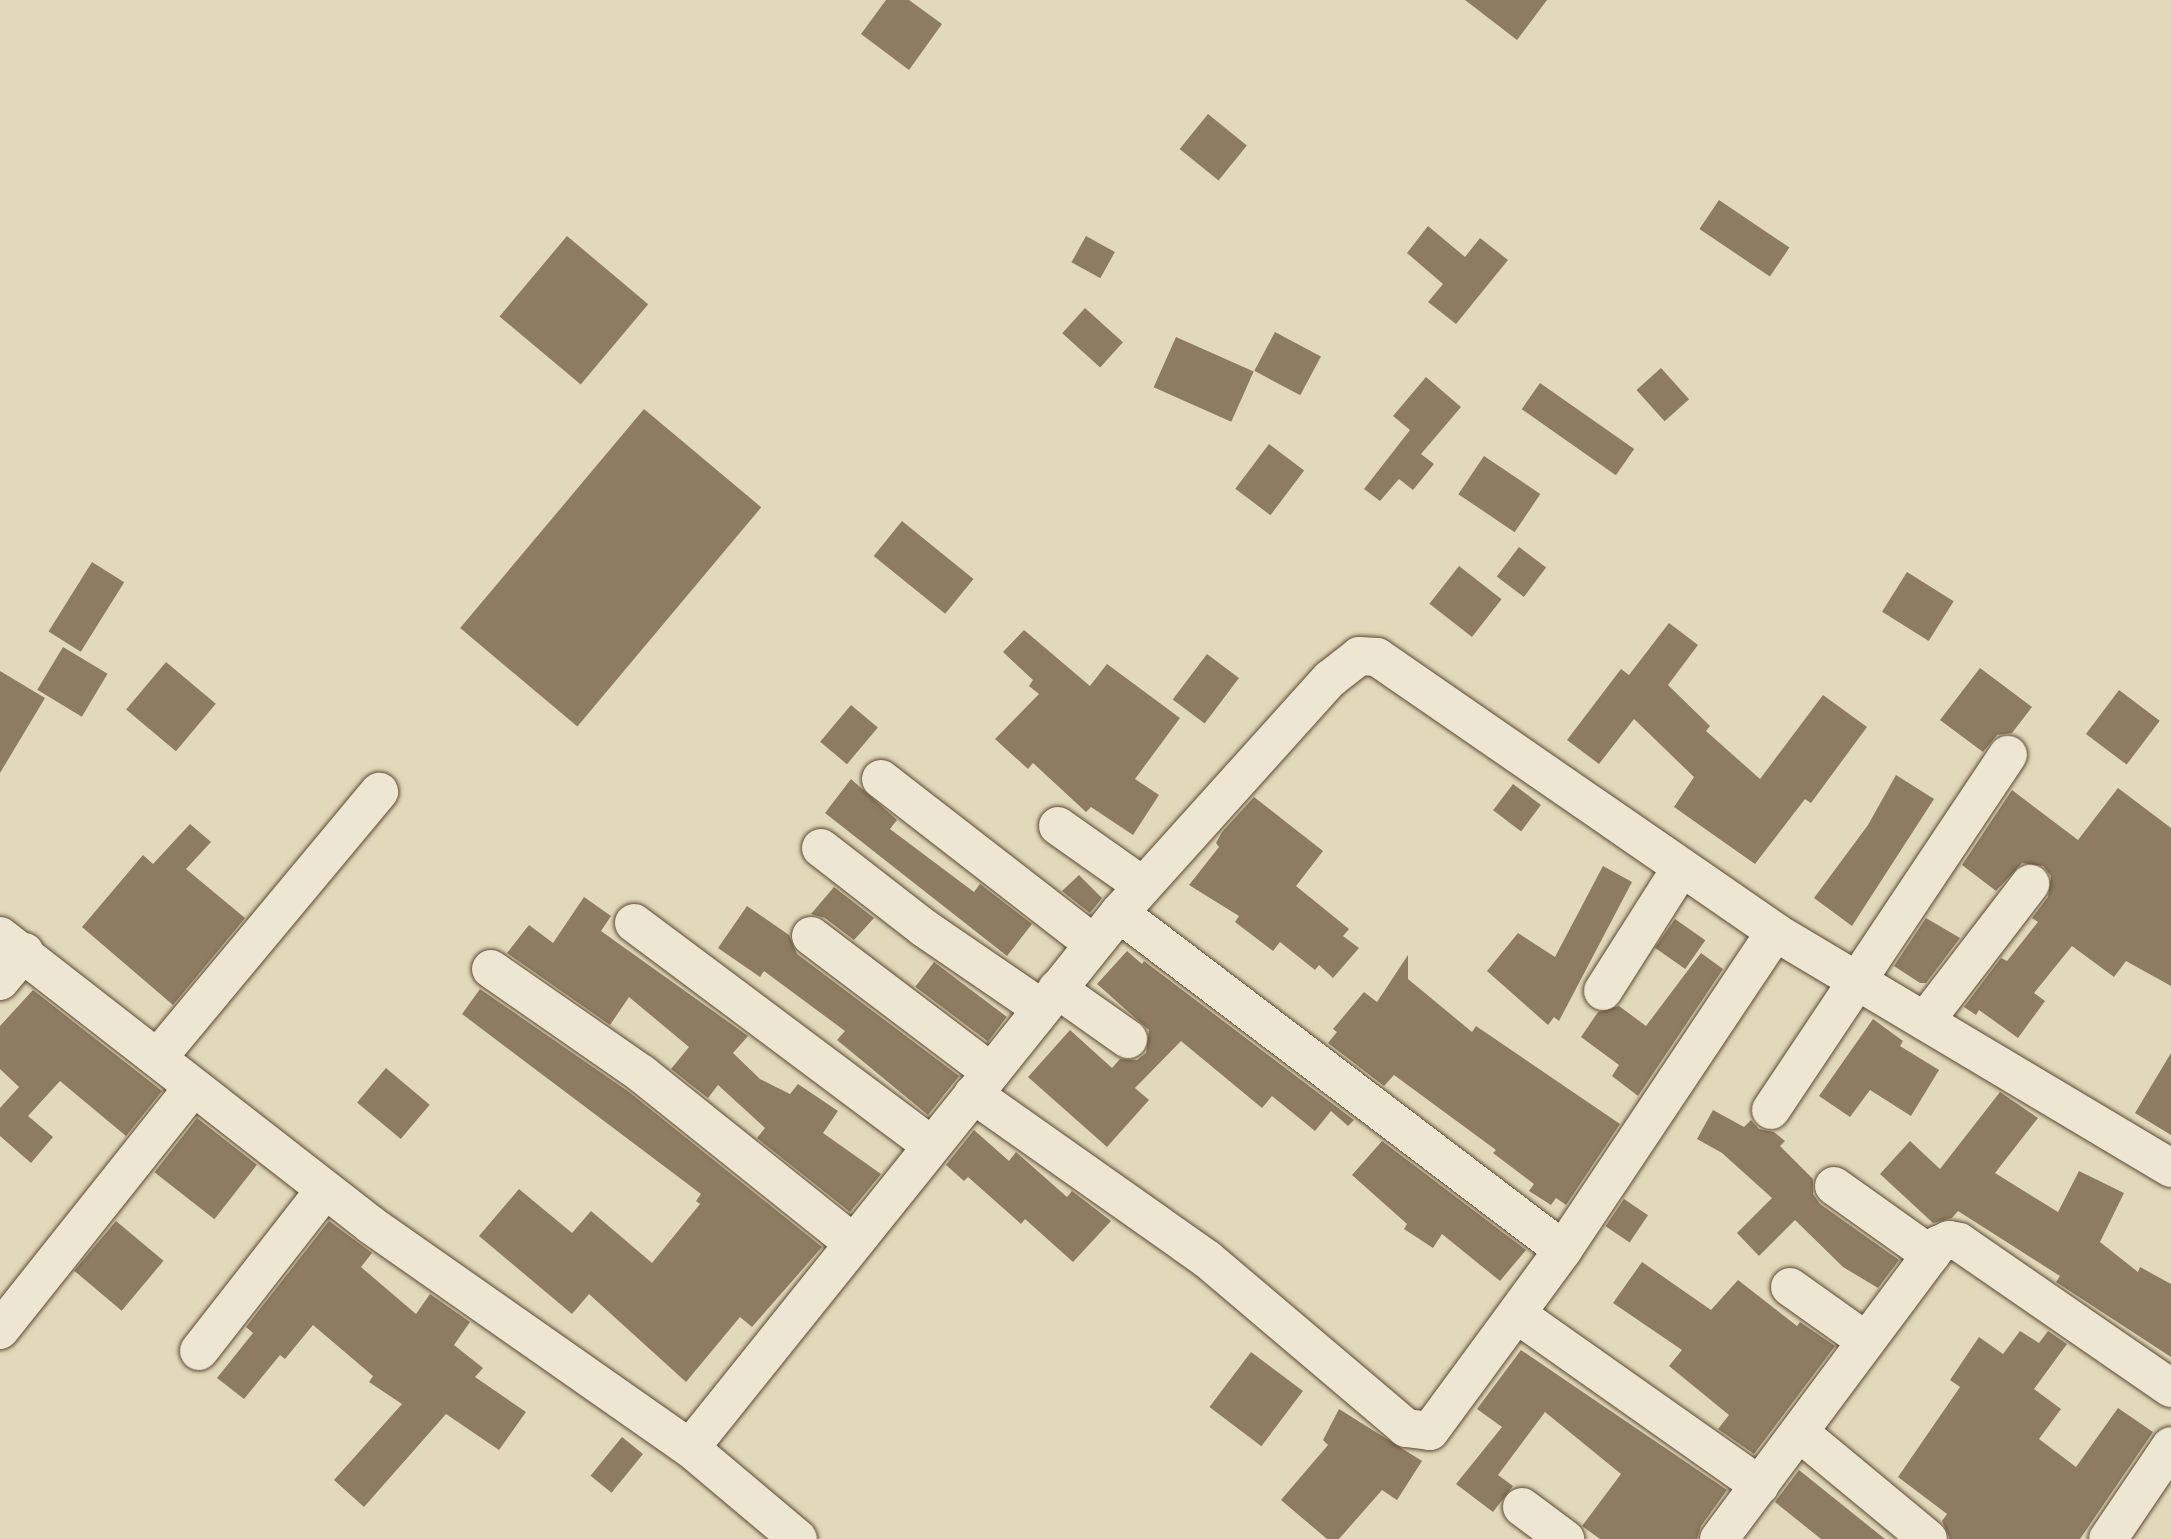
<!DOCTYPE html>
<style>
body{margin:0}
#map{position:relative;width:2171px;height:1539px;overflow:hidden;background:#e2d9bb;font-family:"EB Garamond",serif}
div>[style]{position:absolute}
.building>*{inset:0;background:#8d7c62;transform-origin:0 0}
.roads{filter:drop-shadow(0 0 2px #5c4830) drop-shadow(0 0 2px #5c4830)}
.minor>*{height:38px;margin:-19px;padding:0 19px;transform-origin:19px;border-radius:19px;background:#ece6d3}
span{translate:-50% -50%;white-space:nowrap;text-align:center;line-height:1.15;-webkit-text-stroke:9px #ece6d3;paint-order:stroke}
</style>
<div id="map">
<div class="building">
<i style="clip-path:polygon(886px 0,909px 0,942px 24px,909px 70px,861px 34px)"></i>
<i style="clip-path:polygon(1465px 0,1547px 0,1517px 40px)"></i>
<i style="left:1208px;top:114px;width:50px;height:45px;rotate:39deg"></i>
<i style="left:1719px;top:200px;width:85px;height:35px;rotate:34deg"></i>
<i style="clip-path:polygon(1428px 226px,1465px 257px,1480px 238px,1508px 260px,1456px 324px,1428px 302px,1443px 284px,1407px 253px)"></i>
<i style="left:567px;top:236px;width:106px;height:105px;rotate:40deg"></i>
<i style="left:1086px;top:236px;width:33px;height:30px;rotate:29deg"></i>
<i style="left:1085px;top:308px;width:51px;height:34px;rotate:42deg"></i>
<i style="left:1275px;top:332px;width:52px;height:44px;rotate:28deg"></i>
<i style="left:1176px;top:337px;width:85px;height:55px;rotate:24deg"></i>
<i style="left:1661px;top:368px;width:42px;height:33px;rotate:48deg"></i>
<i style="clip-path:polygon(1426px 377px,1461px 407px,1421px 454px,1434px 464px,1413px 490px,1399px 479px,1380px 501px,1364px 489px,1410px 430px,1393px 416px)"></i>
<i style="left:1540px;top:383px;width:115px;height:32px;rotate:35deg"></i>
<i style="left:644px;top:409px;width:153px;height:286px;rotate:40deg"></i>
<i style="left:1269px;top:444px;width:44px;height:56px;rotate:37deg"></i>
<i style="left:1484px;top:456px;width:68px;height:46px;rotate:34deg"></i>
<i style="left:902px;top:521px;width:92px;height:45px;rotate:39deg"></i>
<i style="left:1519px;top:547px;width:34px;height:37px;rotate:37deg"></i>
<i style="left:92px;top:562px;width:38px;height:82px;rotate:32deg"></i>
<i style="left:1459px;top:566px;width:54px;height:48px;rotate:38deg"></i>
<i style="left:1907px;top:572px;width:55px;height:47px;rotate:32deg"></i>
<i style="clip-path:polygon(1669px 623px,1698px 645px,1668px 685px,1710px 726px,1706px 731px,1760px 779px,1823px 695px,1867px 727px,1811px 803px,1805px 799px,1755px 864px,1674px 807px,1694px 777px,1634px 719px,1599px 764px,1567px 740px,1621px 669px,1629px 675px)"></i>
<i style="clip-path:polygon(1024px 630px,1090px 686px,1107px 664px,1180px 718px,1135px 779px,1159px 795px,1133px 835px,1091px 807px,1086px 812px,1033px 763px,1028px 769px,995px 739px,1039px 694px,1029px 686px,1033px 680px,1003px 652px)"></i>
<i style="left:63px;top:647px;width:52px;height:50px;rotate:31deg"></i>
<i style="left:1207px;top:654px;width:40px;height:57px;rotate:37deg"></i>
<i style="left:166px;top:662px;width:65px;height:62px;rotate:40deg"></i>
<i style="clip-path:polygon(1980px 668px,2032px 707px,2012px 733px,1997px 735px,1983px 752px,1940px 720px)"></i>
<i style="clip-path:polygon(0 671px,45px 698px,0 773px)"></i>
<i style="left:2119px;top:690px;width:51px;height:55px;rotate:37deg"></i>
<i style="left:851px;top:705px;width:35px;height:48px;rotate:40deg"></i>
<i style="clip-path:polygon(1896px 775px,1934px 799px,1852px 926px,1814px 898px,1868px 825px)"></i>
<i style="clip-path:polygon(851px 779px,897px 820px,890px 829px,974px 892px,980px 884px,1032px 924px,1007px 956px,825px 813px)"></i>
<i style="left:1513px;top:784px;width:35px;height:33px;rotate:37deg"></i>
<i style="clip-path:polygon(2118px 788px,2171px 828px,2171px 986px,2126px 961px,2114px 977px,2072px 946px,2034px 993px,2045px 1001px,2018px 1038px,1979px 1010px,1976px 1015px,1964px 1007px,2001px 958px,2007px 961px,2038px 922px,2032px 918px,2048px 897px,2051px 876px,2043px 866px,2022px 863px,1996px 891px,1962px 865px,2012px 790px,2078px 840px)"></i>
<i style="clip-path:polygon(1254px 797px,1323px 851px,1296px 886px,1349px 929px,1343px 936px,1359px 948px,1333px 978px,1319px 965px,1315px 970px,1280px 942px,1273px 951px,1235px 922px,1239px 916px,1189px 885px,1219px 847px,1216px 843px,1222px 832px)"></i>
<i style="clip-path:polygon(190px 824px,211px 842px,186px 869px,245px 918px,173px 1005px,82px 927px,143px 855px,153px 864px)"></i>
<i style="clip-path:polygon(1603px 866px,1632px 882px,1559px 1021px,1554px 1017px,1548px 1025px,1487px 971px,1518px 933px,1555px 957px)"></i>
<i style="clip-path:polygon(1079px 875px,1102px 898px,1090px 913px,1062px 891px)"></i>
<i style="clip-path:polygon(834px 887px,874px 918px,854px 940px,825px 918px,811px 914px)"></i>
<i style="clip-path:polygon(584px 897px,611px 916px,601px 931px,748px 1036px,733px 1053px,760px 1079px,790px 1094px,798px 1084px,838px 1111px,823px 1133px,881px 1174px,850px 1212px,757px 1138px,765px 1128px,718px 1085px,708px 1098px,671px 1069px,689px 1047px,629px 997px,610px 1025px,507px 953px,529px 925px,553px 943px)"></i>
<i style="clip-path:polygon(747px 906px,789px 935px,797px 954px,959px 1076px,928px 1115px,837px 1040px,845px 1031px,764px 971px,760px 977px,718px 948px)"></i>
<i style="clip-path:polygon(1926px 918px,1960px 938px,1926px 983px,1920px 983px,1894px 966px)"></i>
<i style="left:1675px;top:919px;width:37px;height:35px;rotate:35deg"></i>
<i style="clip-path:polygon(1127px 951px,1142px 964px,1144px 961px,1354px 1120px,1348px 1126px,1331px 1111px,1315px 1131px,1272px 1096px,1262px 1108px,1181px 1041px,1135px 1088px,1149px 1100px,1107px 1147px,1028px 1077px,1070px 1030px,1112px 1068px,1120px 1059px,1137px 1060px,1146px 1053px,1149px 1030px,1097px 984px)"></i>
<i style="clip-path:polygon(1701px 953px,1723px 969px,1638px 1096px,1612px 1076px,1619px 1065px,1581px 1037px,1598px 1012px,1619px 1006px,1646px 1026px)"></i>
<i style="clip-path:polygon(1408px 955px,1408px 979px,1472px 1032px,1476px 1026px,1620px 1124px,1566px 1205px,1556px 1198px,1551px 1205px,1529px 1191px,1534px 1184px,1493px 1153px,1496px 1150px,1394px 1075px,1384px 1086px,1328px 1043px,1337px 1032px,1333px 1029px,1364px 992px,1377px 1002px)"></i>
<i style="left:934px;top:962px;width:91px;height:31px;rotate:37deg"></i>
<i style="clip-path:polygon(480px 989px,629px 1092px,822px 1247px,752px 1327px,740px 1317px,686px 1382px,589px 1294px,572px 1314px,479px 1236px,519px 1189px,572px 1233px,591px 1211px,652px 1263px,700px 1204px,696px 1201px,701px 1194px,462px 1014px)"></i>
<i style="clip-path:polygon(33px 990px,162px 1091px,126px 1136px,60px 1081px,28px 1116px,53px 1137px,31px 1163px,0 1136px,0 1108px,19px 1087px,0 1069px,0 1026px)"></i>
<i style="clip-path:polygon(1873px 1019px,1903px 1041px,1900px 1046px,1939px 1070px,1911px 1116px,1870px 1090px,1850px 1117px,1819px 1096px)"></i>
<i style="clip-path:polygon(2171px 1053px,2171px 1135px,2135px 1113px)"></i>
<i style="left:386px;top:1068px;width:57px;height:45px;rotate:40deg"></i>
<i style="clip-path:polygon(2000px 1092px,2038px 1118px,1995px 1173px,2058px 1212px,2079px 1171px,2124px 1193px,2100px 1242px,2138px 1272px,2140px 1267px,2171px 1284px,2171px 1357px,2056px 1282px,2060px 1276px,1958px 1211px,1952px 1218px,1933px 1223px,1880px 1174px,1910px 1141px,1940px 1169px)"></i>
<i style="clip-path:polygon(1713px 1110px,1744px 1127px,1751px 1120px,1759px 1129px,1774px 1132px,1785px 1141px,1780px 1146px,1813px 1179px,1813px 1194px,1820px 1204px,1899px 1260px,1878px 1288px,1843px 1267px,1795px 1220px,1759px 1256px,1737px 1233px,1772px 1198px,1722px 1153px,1697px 1139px)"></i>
<i style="left:197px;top:1118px;width:76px;height:69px;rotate:38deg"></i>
<i style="clip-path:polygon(974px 1130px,1009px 1161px,1016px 1152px,1067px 1197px,1072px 1191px,1111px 1221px,1073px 1262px,1025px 1219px,1021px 1224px,968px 1177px,964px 1181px,946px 1165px)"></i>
<i style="clip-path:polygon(1382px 1141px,1526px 1250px,1500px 1281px,1442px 1234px,1433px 1248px,1404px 1229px,1407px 1224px,1352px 1175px)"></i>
<i style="left:1624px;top:1199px;width:29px;height:33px;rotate:34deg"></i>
<i style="left:116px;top:1221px;width:62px;height:65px;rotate:40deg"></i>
<i style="clip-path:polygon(329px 1221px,372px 1253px,361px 1267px,416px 1314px,430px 1294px,470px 1322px,454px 1345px,483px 1368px,475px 1377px,526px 1412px,499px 1450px,446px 1414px,364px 1507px,334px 1480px,402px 1404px,369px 1382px,373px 1376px,313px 1325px,285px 1359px,280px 1355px,244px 1399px,217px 1378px,253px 1333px,246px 1327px)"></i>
<i style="clip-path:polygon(1642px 1262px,1711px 1310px,1738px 1280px,1797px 1326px,1800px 1322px,1835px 1346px,1754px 1454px,1718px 1429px,1729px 1415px,1669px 1366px,1682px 1350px,1613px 1303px)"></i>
<i style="clip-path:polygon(2020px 1331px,2039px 1343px,2048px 1331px,2067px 1344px,2034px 1389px,2061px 1409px,2039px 1439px,2076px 1467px,2118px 1408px,2153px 1432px,2080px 1539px,1950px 1539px,1942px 1521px,1947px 1514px,1898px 1477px,1960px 1387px,1950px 1380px,1979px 1337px,2003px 1354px)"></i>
<i style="clip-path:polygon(1521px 1350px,1727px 1490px,1701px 1526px,1697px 1539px,1600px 1539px,1582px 1526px,1621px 1474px,1545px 1412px,1498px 1475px,1513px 1486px,1493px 1512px,1456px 1484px,1502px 1427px,1477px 1409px)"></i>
<i style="left:1251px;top:1352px;width:65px;height:69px;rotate:37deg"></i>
<i style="clip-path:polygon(1339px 1409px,1422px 1461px,1397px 1500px,1382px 1490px,1339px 1539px,1327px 1539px,1281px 1500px,1328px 1445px,1323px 1440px)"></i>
<i style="left:622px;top:1437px;width:27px;height:50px;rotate:39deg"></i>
<i style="clip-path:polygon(1799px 1470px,1850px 1511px,1885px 1539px,1821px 1539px,1775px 1502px)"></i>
</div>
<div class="roads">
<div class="minor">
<i style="left:881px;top:779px;width:269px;rotate:37.8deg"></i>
<i style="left:1058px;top:826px;width:104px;rotate:35.2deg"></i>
<i style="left:821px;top:848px;width:130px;rotate:37.8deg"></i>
<i style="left:924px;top:928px;width:142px;rotate:34.4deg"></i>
<i style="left:1119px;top:913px;width:557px;rotate:37.2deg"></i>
<i style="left:634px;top:923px;width:371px;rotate:36.8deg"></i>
<i style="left:0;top:936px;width:470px;rotate:37.9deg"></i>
<i style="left:371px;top:1225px;width:389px;rotate:35deg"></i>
<i style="left:690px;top:1448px;width:141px;rotate:40.1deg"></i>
<i style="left:811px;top:936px;width:226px;rotate:37.1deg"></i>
<i style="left:491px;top:969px;width:184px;rotate:34.8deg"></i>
<i style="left:642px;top:1074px;width:270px;rotate:38.7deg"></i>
<i style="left:0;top:981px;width:38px;rotate:-50deg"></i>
<i style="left:1057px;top:989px;width:87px;rotate:35.2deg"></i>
<i style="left:1603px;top:991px;width:146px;rotate:-57.6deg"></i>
<i style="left:1925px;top:1021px;width:173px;rotate:-52.5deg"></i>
<i style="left:159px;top:1056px;width:344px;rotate:-50.2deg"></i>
<i style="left:973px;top:1094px;width:286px;rotate:35.2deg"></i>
<i style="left:1207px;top:1259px;width:261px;rotate:40.3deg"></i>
<i style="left:1406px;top:1428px;width:24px;rotate:7deg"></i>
<i style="left:1430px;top:1431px;width:225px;rotate:-53.7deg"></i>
<i style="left:1563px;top:1250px;width:382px;rotate:-56.3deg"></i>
<i style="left:1771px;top:1110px;width:427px;rotate:-56.3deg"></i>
<i style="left:1834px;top:1186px;width:119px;rotate:35.4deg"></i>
<i style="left:1790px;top:1287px;width:93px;rotate:35.4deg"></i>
<i style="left:1518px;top:1315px;width:296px;rotate:35.2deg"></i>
<i style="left:0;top:1330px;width:308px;rotate:-51.5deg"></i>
<i style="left:199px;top:1351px;width:204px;rotate:-52deg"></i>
<i style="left:1800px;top:1433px;width:166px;rotate:39.6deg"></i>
<i style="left:690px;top:1448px;width:686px;rotate:-51.27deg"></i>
<i style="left:1119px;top:913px;width:315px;rotate:-48deg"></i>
<i style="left:1330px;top:679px;width:37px;rotate:-38deg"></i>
<i style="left:1359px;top:656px;width:18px;rotate:3deg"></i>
<i style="left:1377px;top:657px;width:484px;rotate:34.6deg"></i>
<i style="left:1775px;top:932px;width:461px;rotate:30.8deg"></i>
<i style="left:1522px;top:1507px;width:54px;rotate:36.7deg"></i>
<i style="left:1719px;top:1539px;width:367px;rotate:-53.3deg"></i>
<i style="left:1938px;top:1245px;width:12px;rotate:-24deg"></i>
<i style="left:1949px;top:1240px;width:10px;rotate:11deg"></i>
<i style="left:1959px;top:1242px;width:257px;rotate:34.6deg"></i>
<i style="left:2108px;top:1539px;width:112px;rotate:-55.9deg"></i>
</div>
</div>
</div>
